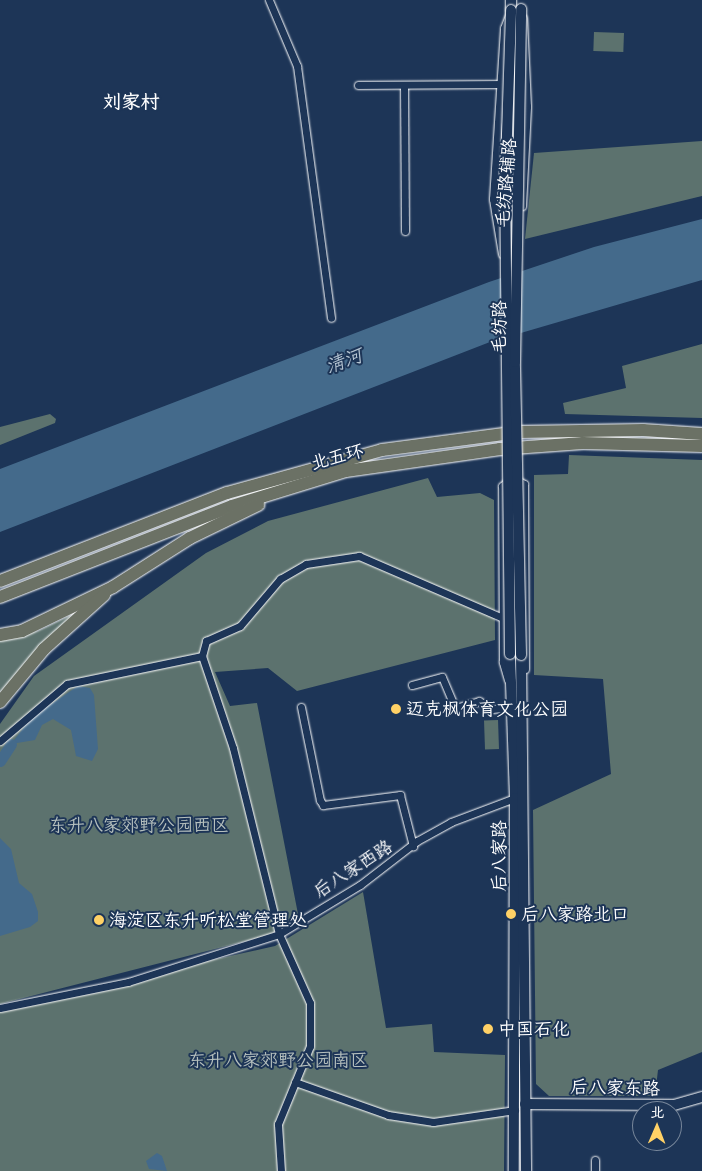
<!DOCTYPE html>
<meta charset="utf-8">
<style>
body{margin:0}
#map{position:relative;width:702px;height:1171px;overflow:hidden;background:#1d3557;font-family:"Shantell Sans","LXGW WenKai TC",sans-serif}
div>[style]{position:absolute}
.green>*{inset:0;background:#5c726e;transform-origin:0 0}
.water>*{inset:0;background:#446a8b}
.river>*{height:11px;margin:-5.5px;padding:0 5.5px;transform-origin:5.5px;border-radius:5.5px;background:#446a8b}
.roads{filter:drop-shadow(0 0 1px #fff) drop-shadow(0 0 1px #fff)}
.street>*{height:7px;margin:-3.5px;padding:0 3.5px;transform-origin:3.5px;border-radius:3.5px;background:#1d3557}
.secondary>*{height:10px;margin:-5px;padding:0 5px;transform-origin:5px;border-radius:5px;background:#1d3557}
.highway>*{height:12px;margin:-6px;padding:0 6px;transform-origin:6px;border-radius:6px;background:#6b7165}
.bridges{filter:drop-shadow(0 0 1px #fff) drop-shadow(0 0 1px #fff)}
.secondary-bridge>*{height:10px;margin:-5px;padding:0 5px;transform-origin:5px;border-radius:5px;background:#1d3557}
.dots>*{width:14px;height:14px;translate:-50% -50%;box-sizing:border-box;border:2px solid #1d3557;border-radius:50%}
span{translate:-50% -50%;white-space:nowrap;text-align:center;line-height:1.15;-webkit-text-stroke:4px #1d3557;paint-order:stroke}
.street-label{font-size:18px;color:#fff}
.poi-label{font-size:18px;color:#fff}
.left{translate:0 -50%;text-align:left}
.park-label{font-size:18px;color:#b6c0be}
.neighbourhood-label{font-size:19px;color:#fff;font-weight:700}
.water-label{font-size:19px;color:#b4c3d1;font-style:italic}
.north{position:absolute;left:632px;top:1101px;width:50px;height:50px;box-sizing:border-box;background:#1d3557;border:1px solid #77869a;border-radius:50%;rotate:1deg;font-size:14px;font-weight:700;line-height:20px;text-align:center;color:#fff}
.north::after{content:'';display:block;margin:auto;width:18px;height:22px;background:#ffd166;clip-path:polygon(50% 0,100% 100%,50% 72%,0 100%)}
</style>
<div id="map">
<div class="green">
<i style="left:594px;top:32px;width:30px;height:19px;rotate:2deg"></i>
<i style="clip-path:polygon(702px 141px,702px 196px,525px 239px,534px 153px)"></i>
<i style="clip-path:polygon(702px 344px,702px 418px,565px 414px,563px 403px,626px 388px,622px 366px)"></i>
<i style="clip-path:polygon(50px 414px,56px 419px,55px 423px,0 445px,0 427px)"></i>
<i style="clip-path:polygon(569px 455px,702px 460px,702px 1052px,658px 1070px,655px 1096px,549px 1096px,536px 1084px,533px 810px,611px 774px,603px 679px,534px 675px,534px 475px,568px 474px)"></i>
<i style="clip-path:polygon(428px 478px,437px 497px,480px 493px,494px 500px,495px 640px,297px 691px,268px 668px,215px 672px,230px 706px,257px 703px,298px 914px,270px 935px,0 1004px,0 724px,34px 676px,206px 553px,268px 521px)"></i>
<i style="clip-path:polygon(73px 614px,1px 691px,0 693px,0 640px,38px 631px)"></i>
<i style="left:498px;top:720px;width:29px;height:14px;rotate:88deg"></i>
<i style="clip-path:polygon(363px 892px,386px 1028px,432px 1024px,434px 1052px,505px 1055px,504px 1171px,0 1171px,0 1007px,275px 946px)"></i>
</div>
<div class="water">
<i style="clip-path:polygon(702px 219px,702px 280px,490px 342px,0 532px,0 469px,489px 282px,594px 247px)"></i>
<i style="clip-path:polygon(78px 686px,90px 688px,94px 695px,98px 749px,92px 761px,76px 756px,71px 730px,53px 719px,42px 725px,35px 740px,11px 744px,32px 717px)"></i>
<i style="clip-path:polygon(0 838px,11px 849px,19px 883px,32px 894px,38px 912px,38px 921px,30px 927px,0 936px)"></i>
<i style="clip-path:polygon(157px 1153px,162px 1156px,167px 1171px,149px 1169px,146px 1161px)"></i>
</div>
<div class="river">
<i style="left:0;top:761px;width:20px;rotate:-57deg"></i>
</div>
<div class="roads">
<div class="street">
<i style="left:269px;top:0;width:72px;rotate:67deg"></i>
<i style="left:297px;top:66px;width:254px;rotate:82.3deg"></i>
<i style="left:358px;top:85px;width:142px;rotate:-0.4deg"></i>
<i style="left:404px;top:85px;width:146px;rotate:89.6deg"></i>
<i style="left:522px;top:206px;width:100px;rotate:-87.1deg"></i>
<i style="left:527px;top:106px;width:88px;rotate:-92.6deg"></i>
<i style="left:502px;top:254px;width:56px;rotate:-99.3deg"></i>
<i style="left:493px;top:199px;width:171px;rotate:-86.3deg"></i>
<i style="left:504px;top:28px;width:14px;rotate:-69deg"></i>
<i style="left:508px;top:680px;width:19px;rotate:-106deg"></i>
<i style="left:503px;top:662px;width:176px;rotate:-90.3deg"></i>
<i style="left:502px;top:486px;width:13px;rotate:-42deg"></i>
<i style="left:512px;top:477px;width:14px;rotate:30deg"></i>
<i style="left:524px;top:484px;width:185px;rotate:89.7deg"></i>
<i style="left:412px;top:685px;width:31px;rotate:-15deg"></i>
<i style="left:442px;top:677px;width:34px;rotate:67deg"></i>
<i style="left:455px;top:708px;width:25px;rotate:-16deg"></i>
<i style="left:479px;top:701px;width:15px;rotate:32deg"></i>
<i style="left:492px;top:709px;width:20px;rotate:-6deg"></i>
<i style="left:301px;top:707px;width:95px;rotate:78.5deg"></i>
<i style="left:320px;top:800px;width:6px;rotate:59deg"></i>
<i style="left:323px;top:805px;width:78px;rotate:-7.4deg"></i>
<i style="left:400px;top:795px;width:53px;rotate:75.7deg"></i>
<i style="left:0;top:741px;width:88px;rotate:-40.4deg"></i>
<i style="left:67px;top:684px;width:138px;rotate:-11.7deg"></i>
<i style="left:0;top:1008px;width:131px;rotate:-11.5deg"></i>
<i style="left:128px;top:982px;width:158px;rotate:-17.6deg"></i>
<i style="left:279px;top:934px;width:95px;rotate:-31.2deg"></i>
<i style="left:360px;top:885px;width:72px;rotate:-37.7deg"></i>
<i style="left:417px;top:841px;width:39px;rotate:-29deg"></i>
<i style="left:451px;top:822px;width:68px;rotate:-20.6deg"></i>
<i style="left:295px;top:1082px;width:99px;rotate:19.5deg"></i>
<i style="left:388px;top:1115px;width:46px;rotate:8.8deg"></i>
<i style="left:433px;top:1122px;width:83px;rotate:-8.3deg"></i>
<i style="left:595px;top:1160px;width:11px;rotate:90deg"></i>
<i style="left:281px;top:1171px;width:47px;rotate:-93.7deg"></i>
<i style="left:278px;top:1124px;width:84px;rotate:-67.7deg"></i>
<i style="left:310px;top:1046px;width:43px;rotate:-90deg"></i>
<i style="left:310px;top:1003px;width:76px;rotate:-114.2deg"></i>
<i style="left:279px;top:934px;width:192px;rotate:-103.9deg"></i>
<i style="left:233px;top:748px;width:97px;rotate:-108.6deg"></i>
<i style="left:202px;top:656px;width:16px;rotate:-75deg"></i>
<i style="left:206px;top:641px;width:37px;rotate:-24deg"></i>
<i style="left:240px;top:626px;width:62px;rotate:-49.6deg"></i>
<i style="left:280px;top:579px;width:30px;rotate:-30deg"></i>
<i style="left:306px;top:564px;width:54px;rotate:-8.6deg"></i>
<i style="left:359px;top:556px;width:157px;rotate:23.3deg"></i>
</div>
<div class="secondary">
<i style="left:511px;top:10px;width:10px;rotate:-90deg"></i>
<i style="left:510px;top:654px;width:144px;rotate:88deg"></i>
<i style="left:515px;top:798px;width:373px;rotate:90.2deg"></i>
<i style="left:521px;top:655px;width:516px;rotate:89.44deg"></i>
<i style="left:525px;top:1104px;width:149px;rotate:0.4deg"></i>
<i style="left:674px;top:1105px;width:29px;rotate:-16deg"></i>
</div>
<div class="highway">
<i style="left:0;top:581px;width:243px;rotate:-21.2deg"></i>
<i style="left:227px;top:493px;width:161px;rotate:-15.5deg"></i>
<i style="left:382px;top:450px;width:138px;rotate:-7.5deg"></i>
<i style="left:519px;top:432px;width:124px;rotate:-0.9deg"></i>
<i style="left:643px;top:430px;width:59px;rotate:3.9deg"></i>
<i style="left:0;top:597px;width:249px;rotate:-21.4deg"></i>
<i style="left:232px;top:506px;width:119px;rotate:-17.1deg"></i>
<i style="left:346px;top:471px;width:156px;rotate:-8.1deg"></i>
<i style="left:500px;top:449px;width:83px;rotate:-4.1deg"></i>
<i style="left:583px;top:443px;width:119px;rotate:1.4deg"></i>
<i style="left:0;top:635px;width:22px;rotate:-10deg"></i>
<i style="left:22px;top:631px;width:101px;rotate:-25.8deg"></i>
<i style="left:113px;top:587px;width:91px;rotate:-32.5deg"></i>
<i style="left:190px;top:538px;width:76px;rotate:-25.9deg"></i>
<i style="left:0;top:702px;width:69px;rotate:-50.3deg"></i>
<i style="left:44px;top:649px;width:81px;rotate:-42deg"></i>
</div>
</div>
<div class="bridges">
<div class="secondary-bridge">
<i style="left:510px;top:654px;width:460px;rotate:-90.6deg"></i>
<i style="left:505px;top:194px;width:184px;rotate:-88.1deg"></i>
<i style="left:521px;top:655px;width:293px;rotate:-91.2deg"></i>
<i style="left:515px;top:362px;width:353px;rotate:-89deg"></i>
</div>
</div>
<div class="dots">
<i style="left:396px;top:709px;background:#ffd166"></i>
<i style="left:511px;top:914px;background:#ffd166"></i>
<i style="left:99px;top:920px;background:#ffd166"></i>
<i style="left:488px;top:1029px;background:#ffd166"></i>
</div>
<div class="street-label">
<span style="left:506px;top:183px;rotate:-85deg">毛纺路辅路</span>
<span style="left:499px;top:327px;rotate:-90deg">毛纺路</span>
<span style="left:337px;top:457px;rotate:-15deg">北五环</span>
<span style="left:499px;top:856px;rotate:-90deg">后八家路</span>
<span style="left:353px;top:869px;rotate:-33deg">后八家西路</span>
<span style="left:615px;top:1088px;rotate:1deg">后八家东路</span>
</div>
<div class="poi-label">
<span class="left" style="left:406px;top:709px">迈克枫体育文化公园</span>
<span class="left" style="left:521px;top:914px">后八家路北口</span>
<span class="left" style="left:109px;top:920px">海淀区东升听松堂管理处</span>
<span class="left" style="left:498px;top:1029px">中国石化</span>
</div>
<div class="park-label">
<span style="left:139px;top:825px">东升八家郊野公园西区</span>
<span style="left:278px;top:1060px">东升八家郊野公园南区</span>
</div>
<div class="neighbourhood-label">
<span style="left:131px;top:102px">刘家村</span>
</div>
<div class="water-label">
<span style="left:344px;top:361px;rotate:-20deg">清河</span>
</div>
<div class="north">北</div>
</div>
